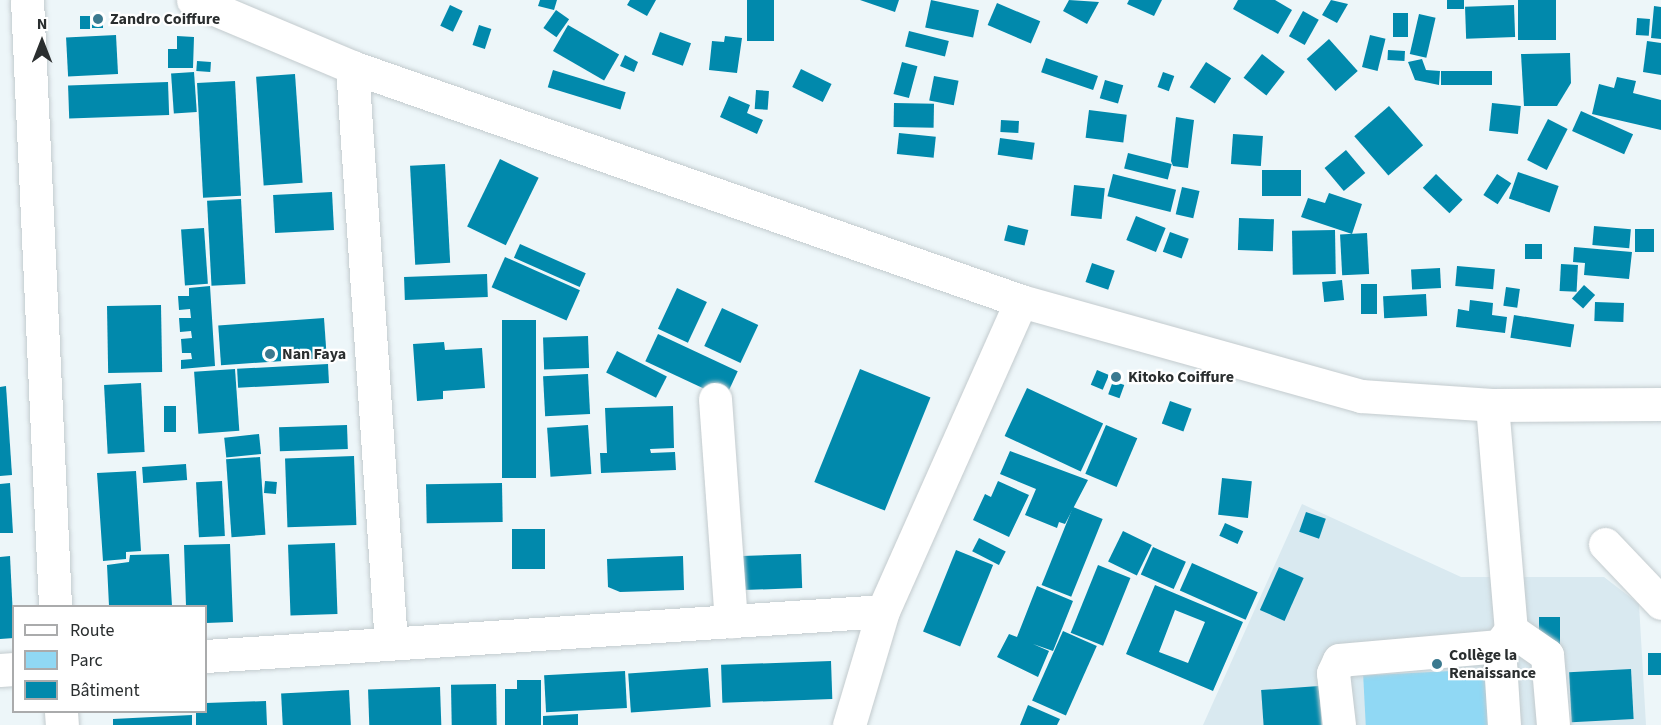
<!DOCTYPE html>
<meta charset="utf-8">
<style>
body{margin:0}
#map{position:relative;width:1661px;height:725px;overflow:hidden;background:#edf6f9;font-family:"Source Sans 3",sans-serif}
div>[style]{position:absolute}
.built>*{inset:0;background:#d9e9f0}
.green>*{inset:0;background:#90d8f4;transform-origin:0 0}
.building>*{inset:0;background:#0189ac;transform-origin:0 0}
.roads{filter:drop-shadow(0 0 2px #c3cbce) drop-shadow(0 0 2px #c3cbce)}
.minor>*{height:33px;margin:-16.5px;padding:0 16.5px;transform-origin:16.5px;border-radius:16.5px;background:#fff}
.dots>*{width:16px;height:16px;translate:-50% -50%;box-sizing:border-box;border:3px solid #fff;border-radius:50%}
span{translate:-50% -50%;white-space:nowrap;text-align:center;line-height:1.15;-webkit-text-stroke:4.5px #fff;paint-order:stroke}
.poi-label{font-size:16px;color:#2a2e2f;font-weight:700}
.left{translate:0 -50%;text-align:left}
.legend{position:absolute;left:12px;top:605px;width:195px;height:108px;box-sizing:border-box;background:#fff;border:2px solid #aaabac;margin:0;padding:8px 10px;list-style:none;font-size:18px;color:#2a2e2f}
.legend li{display:flex;align-items:center;gap:12px;height:30px}
.legend b{width:30px;border:2px solid #aaabac}
.north{position:absolute;left:12px;top:12px;width:60px;height:60px;-webkit-text-stroke:4px #fff;paint-order:stroke;rotate:0deg;font-size:16px;font-weight:700;line-height:24px;text-align:center;color:#2a2e2f}
.north::after{content:'';display:block;margin:auto;width:21px;height:27px;background:#2a2e2f;clip-path:polygon(50% 0,100% 100%,50% 72%,0 100%)}
</style>
<div id="map">
<div class="built">
<i style="clip-path:polygon(1302px 504px,1461px 577px,1604px 577px,1639px 604px,1646px 725px,1203px 725px)"></i>
</div>
<div class="green">
<i style="left:1489px;top:669px;width:56px;height:126px;rotate:87deg"></i>
</div>
<div class="building">
<i style="clip-path:polygon(540px 0,557px 0,554px 10px,538px 6px)"></i>
<i style="clip-path:polygon(630px 0,656px 0,647px 16px,627px 5px)"></i>
<i style="left:747px;top:0;width:27px;height:41px"></i>
<i style="clip-path:polygon(860px 0,899px 0,895px 12px)"></i>
<i style="left:931px;top:0;width:49px;height:28px;rotate:12deg"></i>
<i style="clip-path:polygon(1069px 0,1099px 2px,1087px 24px,1063px 11px)"></i>
<i style="clip-path:polygon(1129px 0,1162px 0,1154px 16px,1127px 4px)"></i>
<i style="clip-path:polygon(1238px 0,1275px 0,1292px 10px,1278px 34px,1233px 9px)"></i>
<i style="clip-path:polygon(1331px 0,1348px 4px,1337px 23px,1322px 15px)"></i>
<i style="left:1447px;top:0;width:17px;height:9px"></i>
<i style="left:1518px;top:0;width:38px;height:40px"></i>
<i style="left:997px;top:3px;width:47px;height:24px;rotate:23deg"></i>
<i style="left:450px;top:5px;width:14px;height:23px;rotate:25deg"></i>
<i style="left:1514px;top:5px;width:32px;height:49px;rotate:88deg"></i>
<i style="clip-path:polygon(1654px 6px,1661px 7px,1661px 39px,1651px 38px)"></i>
<i style="left:556px;top:10px;width:16px;height:22px;rotate:35deg"></i>
<i style="left:1303px;top:11px;width:18px;height:29px;rotate:29deg"></i>
<i style="left:1393px;top:13px;width:15px;height:24px"></i>
<i style="left:1419px;top:14px;width:17px;height:41px;rotate:13deg"></i>
<i style="left:92px;top:15px;width:11px;height:13px"></i>
<i style="left:80px;top:16px;width:10px;height:13px"></i>
<i style="left:1637px;top:18px;width:13px;height:17px;rotate:4deg"></i>
<i style="left:479px;top:25px;width:13px;height:21px;rotate:18deg"></i>
<i style="left:568px;top:25px;width:59px;height:30px;rotate:30deg"></i>
<i style="left:909px;top:31px;width:41px;height:16px;rotate:14deg"></i>
<i style="left:660px;top:32px;width:33px;height:24px;rotate:20deg"></i>
<i style="left:116px;top:35px;width:39px;height:50px;rotate:87deg"></i>
<i style="left:1370px;top:35px;width:16px;height:33px;rotate:14deg"></i>
<i style="clip-path:polygon(177px 36px,194px 37px,193px 68px,168px 68px,168px 49px,177px 49px)"></i>
<i style="clip-path:polygon(725px 36px,742px 38px,737px 73px,709px 70px,712px 41px,724px 42px)"></i>
<i style="left:1329px;top:39px;width:43px;height:30px;rotate:48deg"></i>
<i style="clip-path:polygon(1647px 41px,1661px 43px,1661px 75px,1643px 72px)"></i>
<i style="left:1388px;top:50px;width:17px;height:10px;rotate:3deg"></i>
<i style="clip-path:polygon(1570px 53px,1571px 83px,1557px 106px,1524px 106px,1521px 54px)"></i>
<i style="left:1262px;top:54px;width:29px;height:30px;rotate:38deg"></i>
<i style="clip-path:polygon(625px 55px,638px 62px,634px 72px,620px 66px)"></i>
<i style="left:1046px;top:58px;width:55px;height:15px;rotate:19deg"></i>
<i style="clip-path:polygon(1422px 59px,1426px 70px,1440px 71px,1439px 85px,1415px 80px,1408px 62px)"></i>
<i style="left:197px;top:61px;width:14px;height:10px;rotate:4deg"></i>
<i style="left:902px;top:62px;width:16px;height:33px;rotate:15deg"></i>
<i style="left:1206px;top:62px;width:30px;height:30px;rotate:33deg"></i>
<i style="left:801px;top:69px;width:34px;height:20px;rotate:26deg"></i>
<i style="left:553px;top:70px;width:76px;height:18px;rotate:17deg"></i>
<i style="left:1441px;top:71px;width:51px;height:14px"></i>
<i style="left:194px;top:72px;width:40px;height:23px;rotate:86deg"></i>
<i style="left:1163px;top:72px;width:12px;height:16px;rotate:20deg"></i>
<i style="left:295px;top:74px;width:109px;height:39px;rotate:86deg"></i>
<i style="left:934px;top:76px;width:25px;height:25px;rotate:11deg"></i>
<i style="clip-path:polygon(1617px 77px,1636px 81px,1633px 93px,1661px 100px,1661px 130px,1592px 114px,1599px 84px,1614px 88px)"></i>
<i style="left:1105px;top:80px;width:19px;height:19px;rotate:16deg"></i>
<i style="left:235px;top:81px;width:115px;height:38px;rotate:87deg"></i>
<i style="left:168px;top:82px;width:33px;height:100px;rotate:88deg"></i>
<i style="left:756px;top:90px;width:13px;height:19px;rotate:4deg"></i>
<i style="clip-path:polygon(729px 96px,750px 105px,747px 113px,763px 120px,757px 134px,720px 117px)"></i>
<i style="left:894px;top:103px;width:40px;height:24px;rotate:1deg"></i>
<i style="left:1492px;top:103px;width:29px;height:28px;rotate:6deg"></i>
<i style="left:1389px;top:106px;width:52px;height:46px;rotate:49deg"></i>
<i style="left:1089px;top:110px;width:38px;height:28px;rotate:7deg"></i>
<i style="left:1581px;top:111px;width:57px;height:22px;rotate:24deg"></i>
<i style="clip-path:polygon(1176px 117px,1194px 120px,1188px 168px,1173px 166px,1171px 161px)"></i>
<i style="left:1548px;top:119px;width:22px;height:46px;rotate:27deg"></i>
<i style="left:1001px;top:120px;width:18px;height:12px;rotate:3deg"></i>
<i style="left:899px;top:133px;width:37px;height:21px;rotate:6deg"></i>
<i style="left:1233px;top:134px;width:30px;height:30px;rotate:4deg"></i>
<i style="left:1000px;top:138px;width:35px;height:17px;rotate:8deg"></i>
<i style="left:1346px;top:150px;width:30px;height:28px;rotate:50deg"></i>
<i style="left:1128px;top:153px;width:45px;height:16px;rotate:14deg"></i>
<i style="left:500px;top:159px;width:43px;height:75px;rotate:26deg"></i>
<i style="left:445px;top:164px;width:99px;height:35px;rotate:87deg"></i>
<i style="left:1262px;top:170px;width:39px;height:26px"></i>
<i style="left:1518px;top:172px;width:43px;height:28px;rotate:19deg"></i>
<i style="left:1113px;top:174px;width:65px;height:23px;rotate:14deg"></i>
<i style="left:1436px;top:174px;width:37px;height:19px;rotate:44deg"></i>
<i style="left:1497px;top:174px;width:17px;height:25px;rotate:33deg"></i>
<i style="left:1074px;top:185px;width:31px;height:31px;rotate:6deg"></i>
<i style="left:1182px;top:187px;width:18px;height:28px;rotate:13deg"></i>
<i style="left:332px;top:192px;width:38px;height:59px;rotate:87deg"></i>
<i style="clip-path:polygon(1329px 193px,1362px 204px,1352px 234px,1301px 217px,1308px 198px,1325px 203px)"></i>
<i style="left:241px;top:199px;width:85px;height:34px;rotate:87deg"></i>
<i style="left:1136px;top:216px;width:32px;height:26px;rotate:22deg"></i>
<i style="left:1239px;top:218px;width:35px;height:32px;rotate:2deg"></i>
<i style="left:1008px;top:225px;width:21px;height:16px;rotate:14deg"></i>
<i style="left:1594px;top:226px;width:37px;height:19px;rotate:5deg"></i>
<i style="left:204px;top:228px;width:56px;height:23px;rotate:86deg"></i>
<i style="left:1635px;top:229px;width:19px;height:23px"></i>
<i style="left:1335px;top:230px;width:44px;height:43px;rotate:89deg"></i>
<i style="left:1170px;top:232px;width:20px;height:21px;rotate:20deg"></i>
<i style="left:1367px;top:233px;width:41px;height:27px;rotate:87deg"></i>
<i style="left:520px;top:244px;width:72px;height:15px;rotate:24deg"></i>
<i style="left:1525px;top:244px;width:17px;height:15px"></i>
<i style="clip-path:polygon(1574px 247px,1632px 252px,1629px 279px,1584px 275px,1585px 263px,1573px 262px)"></i>
<i style="left:505px;top:257px;width:82px;height:33px;rotate:24deg"></i>
<i style="left:1092px;top:263px;width:24px;height:20px;rotate:19deg"></i>
<i style="left:1561px;top:264px;width:17px;height:27px;rotate:3deg"></i>
<i style="left:1457px;top:266px;width:38px;height:20px;rotate:5deg"></i>
<i style="left:1440px;top:268px;width:20px;height:29px;rotate:87deg"></i>
<i style="left:487px;top:274px;width:23px;height:83px;rotate:88deg"></i>
<i style="left:1342px;top:280px;width:20px;height:20px;rotate:84deg"></i>
<i style="left:1361px;top:284px;width:16px;height:30px"></i>
<i style="left:1584px;top:285px;width:15px;height:18px;rotate:42deg"></i>
<i style="clip-path:polygon(210px 286px,215px 366px,181px 369px,181px 360px,192px 359px,191px 353px,182px 353px,181px 339px,192px 338px,191px 331px,180px 332px,179px 318px,191px 318px,190px 309px,179px 310px,178px 296px,189px 296px,189px 288px)"></i>
<i style="left:1506px;top:287px;width:14px;height:19px;rotate:8deg"></i>
<i style="left:677px;top:288px;width:33px;height:45px;rotate:25deg"></i>
<i style="left:1426px;top:294px;width:22px;height:43px;rotate:87deg"></i>
<i style="clip-path:polygon(1470px 300px,1493px 303px,1492px 315px,1507px 317px,1505px 333px,1456px 327px,1458px 309px,1469px 311px)"></i>
<i style="left:1595px;top:302px;width:29px;height:19px;rotate:2deg"></i>
<i style="left:161px;top:305px;width:67px;height:54px;rotate:89deg"></i>
<i style="left:722px;top:308px;width:40px;height:42px;rotate:25deg"></i>
<i style="left:1514px;top:315px;width:61px;height:23px;rotate:9deg"></i>
<i style="left:324px;top:318px;width:40px;height:106px;rotate:86deg"></i>
<i style="left:502px;top:320px;width:34px;height:158px"></i>
<i style="left:658px;top:334px;width:88px;height:30px;rotate:25deg"></i>
<i style="left:588px;top:336px;width:32px;height:45px;rotate:88deg"></i>
<i style="clip-path:polygon(444px 342px,445px 350px,482px 348px,485px 388px,443px 391px,443px 399px,417px 401px,413px 344px)"></i>
<i style="left:617px;top:351px;width:56px;height:24px;rotate:27deg"></i>
<i style="left:328px;top:364px;width:19px;height:91px;rotate:87deg"></i>
<i style="left:235px;top:369px;width:62px;height:41px;rotate:86deg"></i>
<i style="left:860px;top:369px;width:76px;height:122px;rotate:22deg"></i>
<i style="left:1097px;top:370px;width:13px;height:16px;rotate:23deg"></i>
<i style="left:588px;top:374px;width:40px;height:45px;rotate:87deg"></i>
<i style="left:1113px;top:381px;width:12px;height:14px;rotate:20deg"></i>
<i style="left:141px;top:383px;width:69px;height:37px;rotate:87deg"></i>
<i style="clip-path:polygon(6px 386px,12px 475px,0 476px,0 387px)"></i>
<i style="left:1027px;top:388px;width:84px;height:53px;rotate:25deg"></i>
<i style="left:1170px;top:401px;width:23px;height:24px;rotate:20deg"></i>
<i style="left:164px;top:406px;width:12px;height:26px"></i>
<i style="clip-path:polygon(673px 406px,674px 448px,650px 449px,651px 453px,675px 452px,676px 470px,601px 473px,600px 453px,607px 453px,605px 408px)"></i>
<i style="left:347px;top:425px;width:24px;height:68px;rotate:88deg"></i>
<i style="left:588px;top:425px;width:49px;height:41px;rotate:86deg"></i>
<i style="left:1106px;top:425px;width:34px;height:53px;rotate:23deg"></i>
<i style="left:259px;top:434px;width:20px;height:35px;rotate:84deg"></i>
<i style="clip-path:polygon(1010px 451px,1088px 480px,1065px 524px,1059px 522px,1057px 528px,1025px 515px,1036px 489px,1000px 474px)"></i>
<i style="left:354px;top:456px;width:69px;height:69px;rotate:88deg"></i>
<i style="left:260px;top:457px;width:78px;height:34px;rotate:86deg"></i>
<i style="left:186px;top:464px;width:16px;height:44px;rotate:86deg"></i>
<i style="clip-path:polygon(136px 471px,141px 551px,126px 552px,126px 559px,103px 561px,97px 473px)"></i>
<i style="left:1222px;top:478px;width:30px;height:37px;rotate:6deg"></i>
<i style="left:222px;top:481px;width:55px;height:26px;rotate:87deg"></i>
<i style="left:265px;top:481px;width:12px;height:12px;rotate:5deg"></i>
<i style="clip-path:polygon(998px 481px,1029px 495px,1009px 537px,973px 520px,985px 494px,991px 497px)"></i>
<i style="clip-path:polygon(10px 483px,13px 533px,0 533px,0 484px)"></i>
<i style="left:502px;top:483px;width:39px;height:76px;rotate:89deg"></i>
<i style="left:1073px;top:507px;width:32px;height:84px;rotate:22deg"></i>
<i style="left:1306px;top:512px;width:21px;height:21px;rotate:19deg"></i>
<i style="left:1225px;top:523px;width:20px;height:14px;rotate:24deg"></i>
<i style="left:512px;top:529px;width:33px;height:40px"></i>
<i style="left:1123px;top:531px;width:32px;height:34px;rotate:26deg"></i>
<i style="left:979px;top:538px;width:30px;height:15px;rotate:27deg"></i>
<i style="left:335px;top:543px;width:71px;height:47px;rotate:88deg"></i>
<i style="clip-path:polygon(230px 544px,233px 622px,206px 623px,206px 606px,186px 606px,184px 545px)"></i>
<i style="left:1153px;top:547px;width:36px;height:30px;rotate:24deg"></i>
<i style="left:956px;top:550px;width:40px;height:88px;rotate:22deg"></i>
<i style="clip-path:polygon(169px 554px,172px 606px,109px 606px,107px 565px,129px 562px,130px 555px)"></i>
<i style="left:801px;top:554px;width:34px;height:59px;rotate:88deg"></i>
<i style="clip-path:polygon(10px 556px,14px 638px,0 639px,0 557px)"></i>
<i style="clip-path:polygon(683px 556px,684px 590px,620px 592px,608px 587px,607px 559px)"></i>
<i style="left:1192px;top:563px;width:72px;height:30px;rotate:24deg"></i>
<i style="left:1098px;top:565px;width:35px;height:73px;rotate:22deg"></i>
<i style="left:1279px;top:567px;width:27px;height:47px;rotate:24deg"></i>
<i style="clip-path:polygon(evenodd,1155px 585px,1243px 622px,1213px 691px,1126px 654px,1155px 585px,1175px 610px,1205px 622px,1188px 663px,1159px 652px,1175px 610px)"></i>
<i style="clip-path:polygon(1037px 586px,1073px 601px,1053px 651px,1033px 644px,1049px 651px,1038px 677px,997px 657px,1009px 634px,1017px 637px)"></i>
<i style="left:1539px;top:617px;width:21px;height:27px"></i>
<i style="left:1063px;top:631px;width:37px;height:76px;rotate:24deg"></i>
<i style="left:1648px;top:653px;width:13px;height:22px"></i>
<i style="left:831px;top:661px;width:38px;height:110px;rotate:88deg"></i>
<i style="left:708px;top:668px;width:39px;height:80px;rotate:86deg"></i>
<i style="left:1631px;top:669px;width:50px;height:62px;rotate:87deg"></i>
<i style="left:625px;top:671px;width:37px;height:81px;rotate:87deg"></i>
<i style="clip-path:polygon(517px 680px,541px 680px,541px 725px,505px 725px,505px 689px,517px 689px)"></i>
<i style="left:496px;top:684px;width:41px;height:45px;rotate:89deg"></i>
<i style="left:1319px;top:686px;width:39px;height:58px;rotate:86deg"></i>
<i style="left:440px;top:687px;width:38px;height:72px;rotate:88deg"></i>
<i style="left:349px;top:690px;width:35px;height:68px;rotate:87deg"></i>
<i style="clip-path:polygon(266px 701px,267px 725px,196px 725px,196px 712px,206px 712px,206px 703px)"></i>
<i style="clip-path:polygon(1028px 705px,1060px 719px,1057px 725px,1020px 725px)"></i>
<i style="clip-path:polygon(578px 714px,578px 725px,543px 725px,543px 716px)"></i>
<i style="clip-path:polygon(192px 715px,192px 725px,113px 725px,113px 719px)"></i>
</div>
<div class="roads">
<div class="minor">
<i style="left:27px;top:0;width:607px;rotate:87.35deg"></i>
<i style="left:193px;top:0;width:173px;rotate:22.8deg"></i>
<i style="left:352px;top:67px;width:709px;rotate:19.28deg"></i>
<i style="left:1021px;top:301px;width:353px;rotate:15.6deg"></i>
<i style="left:1361px;top:396px;width:131px;rotate:3.9deg"></i>
<i style="left:1492px;top:405px;width:169px;rotate:-0.3deg"></i>
<i style="left:352px;top:67px;width:577px;rotate:86.13deg"></i>
<i style="left:715px;top:399px;width:223px;rotate:85.9deg"></i>
<i style="left:1492px;top:405px;width:226px;rotate:85.2deg"></i>
<i style="left:1511px;top:630px;width:20px;rotate:127deg"></i>
<i style="left:1499px;top:646px;width:79px;rotate:86.4deg"></i>
<i style="left:1605px;top:544px;width:81px;rotate:46.5deg"></i>
<i style="left:1511px;top:630px;width:44px;rotate:34.8deg"></i>
<i style="left:1547px;top:655px;width:70px;rotate:85.1deg"></i>
<i style="left:206px;top:656px;width:678px;rotate:-3.8deg"></i>
<i style="left:0;top:670px;width:14px;rotate:-4deg"></i>
<i style="left:61px;top:712px;width:13px;rotate:86deg"></i>
<i style="left:849px;top:725px;width:119px;rotate:-73.4deg"></i>
<i style="left:883px;top:611px;width:339px;rotate:-66deg"></i>
<i style="left:1339px;top:725px;width:52px;rotate:-96.6deg"></i>
<i style="left:1333px;top:673px;width:14px;rotate:-65deg"></i>
<i style="left:1339px;top:660px;width:161px;rotate:-5deg"></i>
</div>
</div>
<div class="dots">
<i style="left:98px;top:19px;background:#3b798f"></i>
<i style="left:270px;top:354px;background:#3b798f"></i>
<i style="left:1116px;top:377px;background:#3b798f"></i>
<i style="left:1437px;top:664px;background:#3b798f"></i>
</div>
<div class="poi-label">
<span class="left" style="left:110px;top:19px">Zandro Coiffure</span>
<span class="left" style="left:282px;top:354px">Nan Faya</span>
<span class="left" style="left:1128px;top:377px">Kitoko Coiffure</span>
<span class="left" style="left:1449px;top:664px">Collège la<br>Renaissance</span>
</div>
<ul class="legend">
<li><b style="height:8px;background:#fff"></b>Route</li>
<li><b style="height:16px;background:#90d8f4"></b>Parc</li>
<li><b style="height:16px;background:#0189ac"></b>Bâtiment</li>
</ul>
<div class="north">N</div>
</div>
